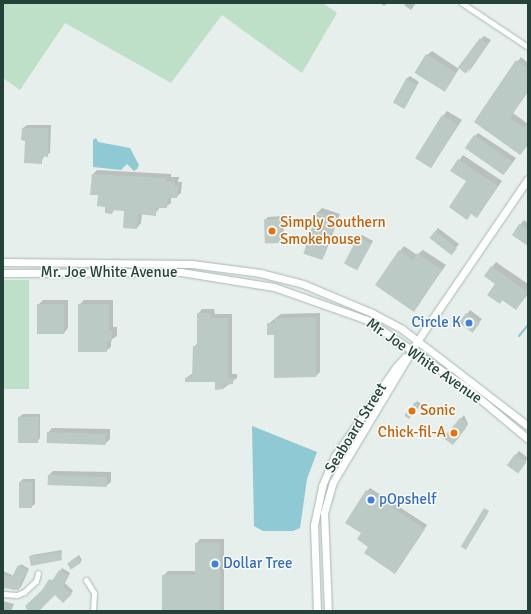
<!DOCTYPE html>
<style>
body{margin:0}
#map{position:relative;width:531px;height:614px;overflow:hidden;background:#e6efeb;font-family:Signika,sans-serif}
div>[style]{position:absolute}
.green>*{inset:0;background:#bfe0c8;transform-origin:0 0}
.water>*{inset:0;background:#8ec9d4}
.shadow>*{inset:0;background:#0003;transform-origin:0 0}
.stream>*{height:2px;margin:-1px;padding:0 1px;transform-origin:1px;border-radius:1px;background:#8ec9d4}
.building>*{inset:0;background:#bbcac4;transform-origin:0 0}
.roads{filter:drop-shadow(0 0 1px #a8b8b2) drop-shadow(0 0 1px #a8b8b2)}
.street>*{height:5px;margin:-2.5px;padding:0 2.5px;transform-origin:2.5px;border-radius:2.5px;background:#fff}
.secondary>*{height:7px;margin:-3.5px;padding:0 3.5px;transform-origin:3.5px;border-radius:3.5px;background:#fff}
.dots>*{width:11px;height:11px;translate:-50% -50%;box-sizing:border-box;border:2px solid #f7fbf9;border-radius:50%}
span{translate:-50% -50%;white-space:nowrap;text-align:center;line-height:1.15;-webkit-text-stroke:3px #f7fbf9;paint-order:stroke}
.food-label{font-size:15px;color:#c56008}
.left{translate:0 -50%;text-align:left}
.right{translate:-100% -50%;text-align:right}
.street-label{font-size:15px;color:#24423a}
.shop-label{font-size:15px;color:#366cbe}
.frame{position:absolute;inset:0;border:4px solid #24423a;pointer-events:none}
</style>
<div id="map">
<div class="green">
<i style="clip-path:polygon(3px 3px,323px 3px,337px 13px,302px 73px,222px 15px,171px 83px,65px 23px,20px 90px,3px 78px)"></i>
<i style="left:3px;top:280px;width:26px;height:109px"></i>
</div>
<div class="water">
<i style="clip-path:polygon(96px 138px,98px 142px,130px 148px,139px 165px,137px 169px,134px 171px,127px 164px,121px 170px,93px 167px,93px 140px)"></i>
<i style="clip-path:polygon(252px 426px,317px 452px,307px 479px,300px 528px,293px 531px,263px 531px,254px 526px)"></i>
</div>
<div class="shadow">
<i style="clip-path:polygon(380px 3px,387px 3px,384px 6px)"></i>
<i style="clip-path:polygon(406px 3px,416px 3px,411px 10px,404px 5px)"></i>
<i style="clip-path:polygon(484px 36px,491px 40px,468px 73px,481px 39px)"></i>
<i style="clip-path:polygon(432px 51px,459px 69px,444px 91px,427px 55px)"></i>
<i style="clip-path:polygon(521px 57px,528px 63px,528px 92px,513px 113px,528px 124px,528px 145px,520px 154px,476px 122px)"></i>
<i style="clip-path:polygon(410px 76px,419px 82px,402px 108px,406px 79px)"></i>
<i style="clip-path:polygon(447px 111px,462px 120px,431px 167px,443px 116px)"></i>
<i style="clip-path:polygon(27px 125px,51px 125px,50px 153px,44px 156px,41px 163px,26px 140px,23px 128px)"></i>
<i style="clip-path:polygon(478px 133px,516px 158px,505px 173px,475px 136px)"></i>
<i style="clip-path:polygon(463px 155px,502px 181px,477px 217px,467px 181px,452px 170px)"></i>
<i style="clip-path:polygon(97px 170px,171px 174px,171px 177px,179px 177px,178px 182px,182px 182px,181px 193px,176px 197px,171px 197px,171px 203px,166px 207px,160px 207px,155px 214px,142px 214px,141px 223px,137px 228px,125px 210px,115px 209px,112px 213px,106px 206px,99px 194px,93px 174px)"></i>
<i style="clip-path:polygon(322px 208px,340px 214px,325px 254px,321px 259px,318px 212px)"></i>
<i style="clip-path:polygon(283px 216px,284px 238px,281px 242px,265px 220px,268px 217px)"></i>
<i style="clip-path:polygon(524px 220px,528px 223px,528px 245px,520px 225px)"></i>
<i style="clip-path:polygon(438px 228px,459px 244px,454px 250px,435px 232px)"></i>
<i style="clip-path:polygon(362px 235px,373px 241px,357px 269px,358px 238px)"></i>
<i style="clip-path:polygon(404px 246px,417px 255px,423px 250px,446px 265px,414px 310px,400px 251px)"></i>
<i style="clip-path:polygon(496px 262px,528px 284px,528px 294px,516px 309px,503px 300px,500px 302px,496px 284px,485px 276px)"></i>
<i style="clip-path:polygon(43px 300px,68px 300px,68px 328px,64px 333px,38px 305px)"></i>
<i style="clip-path:polygon(84px 300px,113px 300px,113px 327px,117px 327px,117px 336px,111px 340px,111px 347px,106px 351px,79px 305px)"></i>
<i style="clip-path:polygon(202px 309px,214px 309px,215px 314px,232px 314px,232px 374px,237px 374px,237px 378px,224px 388px,216px 381px,186px 378px,193px 373px,194px 347px,198px 343px,198px 314px)"></i>
<i style="left:470px;top:310px;width:15px;height:16px;rotate:37deg"></i>
<i style="clip-path:polygon(320px 313px,320px 372px,316px 376px,268px 324px,281px 314px)"></i>
<i style="clip-path:polygon(417px 401px,421px 404px,412px 416px,416px 403px)"></i>
<i style="clip-path:polygon(23px 414px,40px 414px,40px 438px,37px 442px,19px 417px)"></i>
<i style="clip-path:polygon(464px 415px,468px 424px,457px 440px,444px 438px)"></i>
<i style="clip-path:polygon(52px 428px,110px 429px,110px 439px,105px 444px,48px 433px)"></i>
<i style="clip-path:polygon(519px 451px,528px 458px,520px 469px,508px 465px)"></i>
<i style="clip-path:polygon(53px 471px,111px 472px,111px 482px,106px 486px,49px 475px)"></i>
<i style="clip-path:polygon(23px 479px,35px 479px,35px 504px,31px 507px,20px 482px)"></i>
<i style="clip-path:polygon(370px 488px,427px 525px,395px 572px,370px 547px,362px 533px,367px 491px)"></i>
<i style="clip-path:polygon(200px 539px,224px 539px,224px 611px,163px 611px,163px 576px,168px 571px,196px 571px,196px 544px)"></i>
<i style="clip-path:polygon(62px 550px,61px 559px,30px 557px,32px 555px)"></i>
<i style="clip-path:polygon(79px 555px,82px 560px,80px 562px,68px 563px)"></i>
<i style="clip-path:polygon(21px 564px,29px 569px,21px 587px,13px 590px,3px 584px,3px 571px,14px 576px)"></i>
<i style="clip-path:polygon(62px 568px,70px 573px,65px 583px,73px 591px,63px 602px,55px 594px,36px 611px,24px 611px,28px 609px,50px 580px,55px 580px)"></i>
<i style="clip-path:polygon(3px 601px,14px 604px,11px 611px,3px 611px)"></i>
</div>
<div class="stream">
<i style="left:519px;top:336px;width:14px;rotate:-51deg"></i>
</div>
<div class="building">
<i style="left:480px;top:38px;width:10px;height:37px;rotate:37deg"></i>
<i style="left:426px;top:54px;width:36px;height:22px;rotate:32deg"></i>
<i style="clip-path:polygon(516px 60px,528px 68px,528px 91px,510px 118px,524px 128px,528px 122px,528px 145px,520px 155px,474px 122px)"></i>
<i style="left:406px;top:79px;width:13px;height:27px;rotate:29deg"></i>
<i style="left:442px;top:115px;width:19px;height:51px;rotate:32deg"></i>
<i style="clip-path:polygon(22px 128px,48px 128px,48px 157px,42px 156px,42px 164px,24px 163px,25px 141px,21px 140px)"></i>
<i style="left:474px;top:135px;width:47px;height:16px;rotate:35deg"></i>
<i style="clip-path:polygon(458px 159px,498px 186px,477px 218px,471px 214px,467px 220px,449px 207px,466px 181px,450px 171px)"></i>
<i style="clip-path:polygon(92px 174px,167px 178px,167px 181px,175px 182px,174px 186px,178px 186px,177px 198px,168px 198px,167px 208px,156px 208px,156px 216px,138px 214px,137px 229px,123px 228px,124px 211px,112px 210px,112px 214px,105px 213px,105px 207px,97px 206px,98px 195px,90px 195px)"></i>
<i style="left:317px;top:212px;width:20px;height:44px;rotate:18deg"></i>
<i style="left:280px;top:219px;width:24px;height:16px;rotate:88deg"></i>
<i style="clip-path:polygon(519px 224px,528px 230px,528px 246px,512px 235px)"></i>
<i style="left:435px;top:231px;width:28px;height:9px;rotate:38deg"></i>
<i style="left:358px;top:237px;width:15px;height:30px;rotate:28deg"></i>
<i style="clip-path:polygon(399px 250px,413px 260px,417px 253px,442px 270px,414px 312px,375px 285px)"></i>
<i style="clip-path:polygon(491px 266px,528px 292px,516px 310px,502px 300px,500px 304px,487px 295px,495px 284px,484px 276px)"></i>
<i style="left:37px;top:304px;width:27px;height:30px"></i>
<i style="clip-path:polygon(78px 304px,109px 304px,109px 331px,112px 331px,112px 341px,107px 341px,107px 352px,78px 352px)"></i>
<i style="clip-path:polygon(197px 313px,210px 313px,211px 318px,228px 318px,228px 378px,233px 378px,233px 384px,223px 385px,224px 389px,215px 390px,215px 382px,185px 382px,185px 378px,192px 377px,193px 346px,197px 346px)"></i>
<i style="left:466px;top:313px;width:17px;height:12px;rotate:36deg"></i>
<i style="clip-path:polygon(316px 317px,316px 377px,274px 378px,274px 335px,267px 335px,267px 323px,275px 323px,275px 318px)"></i>
<i style="left:415px;top:402px;width:6px;height:17px;rotate:39deg"></i>
<i style="left:18px;top:417px;width:20px;height:26px"></i>
<i style="clip-path:polygon(460px 418px,466px 422px,466px 428px,453px 445px,443px 438px)"></i>
<i style="left:47px;top:432px;width:59px;height:11px;rotate:2deg"></i>
<i style="left:515px;top:454px;width:14px;height:14px;rotate:36deg"></i>
<i style="left:48px;top:475px;width:59px;height:10px;rotate:2deg"></i>
<i style="left:19px;top:482px;width:13px;height:26px"></i>
<i style="clip-path:polygon(366px 490px,425px 529px,395px 574px,364px 553px,368px 547px,357px 539px,361px 533px,345px 523px)"></i>
<i style="left:484px;top:508px;width:6px;height:45px;rotate:31deg"></i>
<i style="clip-path:polygon(195px 543px,220px 543px,220px 611px,162px 611px,162px 575px,195px 575px)"></i>
<i style="clip-path:polygon(60px 552px,62px 560px,31px 566px,29px 556px)"></i>
<i style="left:77px;top:557px;width:7px;height:12px;rotate:56deg"></i>
<i style="clip-path:polygon(18px 565px,28px 571px,22px 579px,19px 590px,3px 588px,3px 574px,12px 577px)"></i>
<i style="clip-path:polygon(59px 570px,69px 575px,63px 586px,72px 594px,63px 603px,55px 595px,39px 611px,28px 611px,25px 606px,42px 590px,49px 579px,52px 581px)"></i>
</div>
<div class="roads">
<div class="street">
<i style="left:462px;top:3px;width:79px;rotate:33.7deg"></i>
<i style="left:86px;top:580px;width:15px;rotate:58deg"></i>
<i style="left:94px;top:593px;width:18px;rotate:93deg"></i>
<i style="left:3px;top:594px;width:14px;rotate:4deg"></i>
<i style="left:17px;top:595px;width:8px;rotate:-23deg"></i>
<i style="left:24px;top:592px;width:16px;rotate:-43deg"></i>
<i style="left:36px;top:581px;width:8px;rotate:-76deg"></i>
</div>
<div class="secondary">
<i style="left:3px;top:262px;width:189px;rotate:0.6deg"></i>
<i style="left:192px;top:264px;width:69px;rotate:7.5deg"></i>
<i style="left:260px;top:273px;width:44px;rotate:14.3deg"></i>
<i style="left:303px;top:284px;width:75px;rotate:22.8deg"></i>
<i style="left:372px;top:313px;width:34px;rotate:28deg"></i>
<i style="left:402px;top:329px;width:159px;rotate:37.6deg"></i>
<i style="left:3px;top:273px;width:178px;rotate:-0.3deg"></i>
<i style="left:181px;top:272px;width:94px;rotate:9.2deg"></i>
<i style="left:274px;top:287px;width:99px;rotate:19.5deg"></i>
<i style="left:367px;top:320px;width:121px;rotate:34.2deg"></i>
<i style="left:467px;top:388px;width:80px;rotate:39.9deg"></i>
<i style="left:317px;top:611px;width:86px;rotate:-92deg"></i>
<i style="left:314px;top:525px;width:40px;rotate:-78deg"></i>
<i style="left:322px;top:486px;width:33px;rotate:-67deg"></i>
<i style="left:335px;top:456px;width:108px;rotate:-55.6deg"></i>
<i style="left:396px;top:367px;width:13px;rotate:-48deg"></i>
<i style="left:328px;top:611px;width:98px;rotate:-92.3deg"></i>
<i style="left:324px;top:513px;width:32px;rotate:-74deg"></i>
<i style="left:333px;top:482px;width:165px;rotate:-59.1deg"></i>
<i style="left:418px;top:340px;width:195px;rotate:-55.7deg"></i>
</div>
</div>
<div class="dots">
<i style="left:272px;top:231px;background:#e8710a"></i>
<i style="left:469px;top:323px;background:#3f7fe0"></i>
<i style="left:412px;top:411px;background:#e8710a"></i>
<i style="left:454px;top:433px;background:#e8710a"></i>
<i style="left:371px;top:500px;background:#3f7fe0"></i>
<i style="left:215px;top:564px;background:#3f7fe0"></i>
</div>
<div class="food-label">
<span class="left" style="left:280px;top:231px">Simply Southern<br>Smokehouse</span>
<span class="left" style="left:420px;top:411px">Sonic</span>
<span class="right" style="left:446px;top:433px">Chick-fil-A</span>
</div>
<div class="street-label">
<span style="left:109px;top:273px">Mr. Joe White Avenue</span>
<span style="left:424px;top:361px;rotate:35deg">Mr. Joe White Avenue</span>
<span style="left:356px;top:428px;rotate:-58deg">Seaboard Street</span>
</div>
<div class="shop-label">
<span class="right" style="left:461px;top:323px">Circle K</span>
<span class="left" style="left:379px;top:500px">pOpshelf</span>
<span class="left" style="left:223px;top:564px">Dollar Tree</span>
</div>
<div class="frame"></div>
</div>
